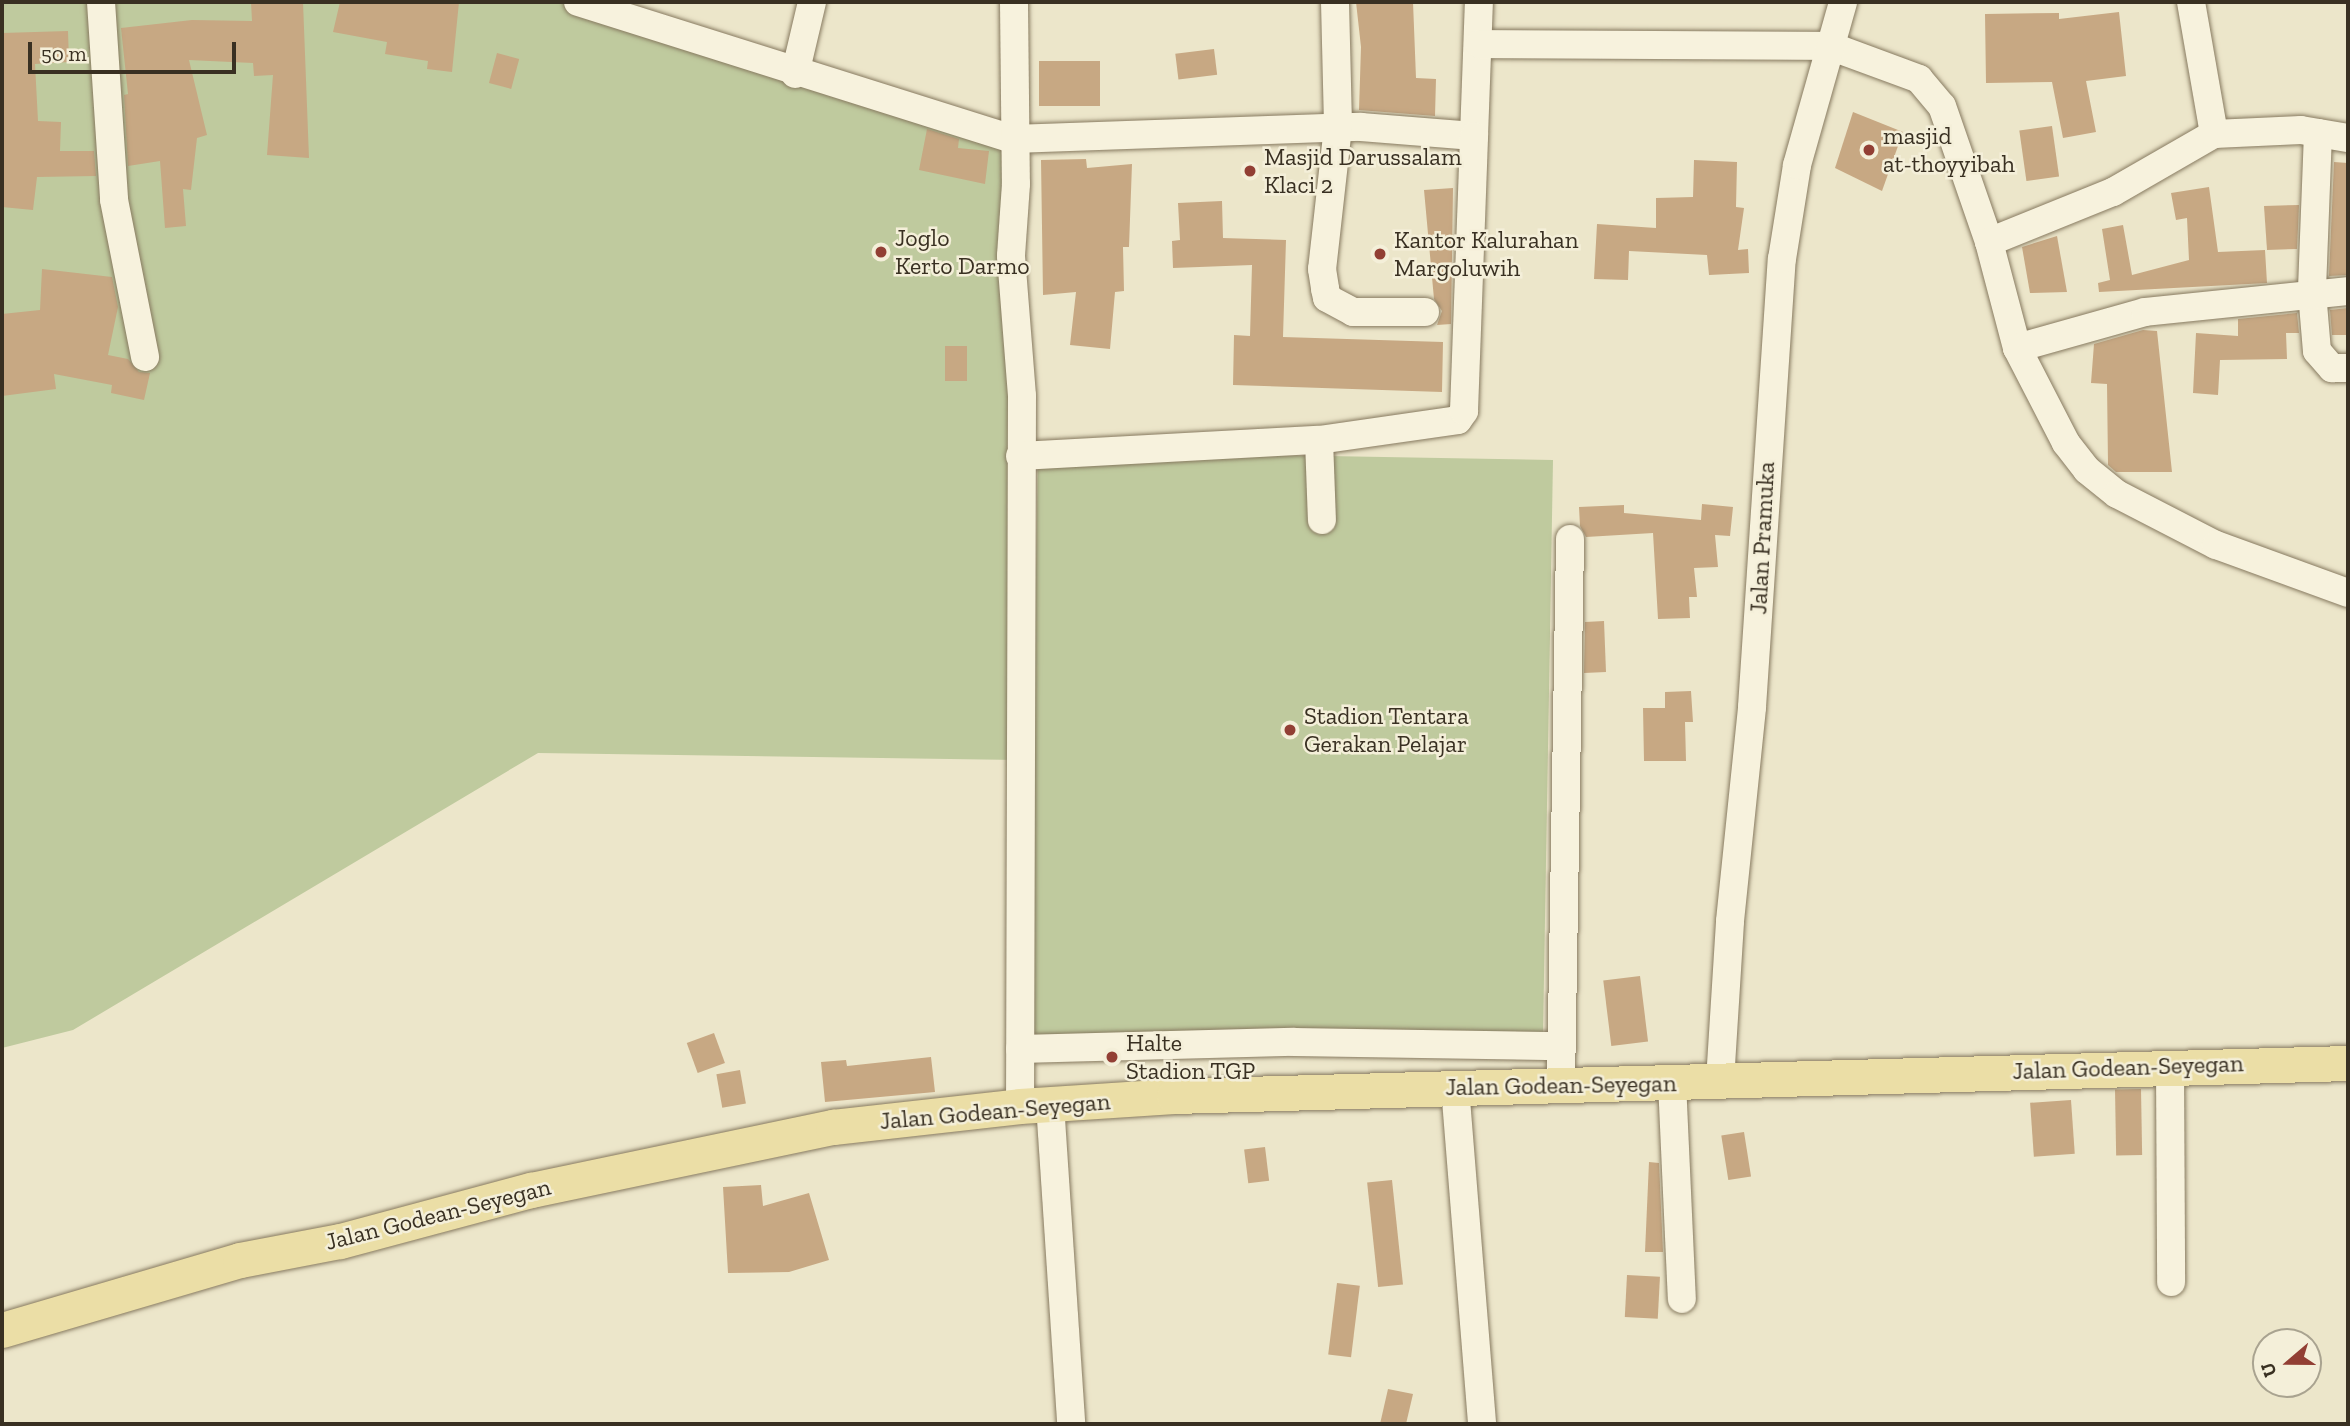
<!DOCTYPE html>
<style>
body{margin:0}
#map{position:relative;width:2350px;height:1426px;overflow:hidden;background:#ece6ca;font-family:"Zilla Slab",serif}
div>[style]{position:absolute}
.green>*{inset:0;background:#bfca9e;transform-origin:0 0}
.building>*{inset:0;background:#c7a883;transform-origin:0 0}
.roads{filter:drop-shadow(0 0 2px #877a60) drop-shadow(0 0 2px #877a60)}
.minor>*{height:28px;margin:-14px;padding:0 14px;transform-origin:14px;border-radius:14px;background:#f7f2dd}
.major>*{height:35px;margin:-17.5px;padding:0 17.5px;transform-origin:17.5px;border-radius:17.5px;background:#ebdea6}
.dots>*{width:19px;height:19px;translate:-50% -50%;box-sizing:border-box;border:4px solid #f4efd9;border-radius:50%}
span{translate:-50% -50%;white-space:nowrap;text-align:center;line-height:1.15;-webkit-text-stroke:5px #f4efd9;paint-order:stroke}
.poi-label{font-size:24px;color:#393022}
.left{translate:0 -50%;text-align:left}
.street-label{font-size:24px;color:#393022}
.frame{position:absolute;inset:0;border:4px solid #393022;pointer-events:none}
.north{position:absolute;left:2252px;top:1328px;width:70px;height:70px;box-sizing:border-box;background:#f4efd9;border:2px solid #a9a390;border-radius:50%;rotate:250deg;font-size:19px;font-weight:700;line-height:28px;text-align:center;color:#393022}
.north::after{content:'';display:block;margin:auto;width:24px;height:32px;background:#923f34;clip-path:polygon(50% 0,100% 100%,50% 72%,0 100%)}
.scale{position:absolute;left:28px;top:42px;width:208px;height:32px;box-sizing:border-box;border:4px solid #393022;border-top:0;padding-left:9px;font-size:21px;line-height:24px;white-space:nowrap;color:#393022;-webkit-text-stroke:5px #f4efd9;paint-order:stroke}
</style>
<div id="map">
<div class="green">
<i style="clip-path:polygon(2px 2px,580px 2px,1013px 139px,1019px 760px,538px 753px,73px 1030px,2px 1048px)"></i>
<i style="left:1553px;top:460px;width:586px;height:515px;rotate:91deg"></i>
</div>
<div class="building">
<i style="clip-path:polygon(251px 2px,303px 2px,309px 158px,267px 155px,273px 75px,254px 76px,253px 63px,189px 60px,207px 135px,197px 138px,191px 190px,183px 189px,186px 226px,165px 228px,160px 161px,128px 166px,124px 95px,128px 94px,121px 28px,192px 20px,252px 21px)"></i>
<i style="clip-path:polygon(340px 2px,459px 2px,452px 72px,427px 69px,428px 61px,385px 54px,387px 42px,333px 32px)"></i>
<i style="clip-path:polygon(1356px 2px,1413px 2px,1416px 78px,1436px 79px,1435px 116px,1359px 110px,1361px 47px)"></i>
<i style="clip-path:polygon(2119px 12px,2126px 76px,2086px 81px,2096px 132px,2063px 138px,2052px 82px,1986px 83px,1985px 14px,2059px 13px,2059px 19px)"></i>
<i style="clip-path:polygon(68px 31px,69px 62px,35px 64px,38px 121px,61px 122px,60px 151px,94px 151px,96px 176px,37px 177px,33px 210px,2px 207px,2px 33px)"></i>
<i style="left:1214px;top:49px;width:26px;height:39px;rotate:83deg"></i>
<i style="left:497px;top:53px;width:23px;height:31px;rotate:15deg"></i>
<i style="left:1039px;top:61px;width:61px;height:45px"></i>
<i style="clip-path:polygon(1853px 112px,1903px 132px,1882px 191px,1835px 168px)"></i>
<i style="left:2052px;top:126px;width:51px;height:33px;rotate:82deg"></i>
<i style="clip-path:polygon(927px 129px,959px 139px,958px 148px,989px 151px,985px 184px,919px 170px)"></i>
<i style="clip-path:polygon(1086px 159px,1087px 168px,1132px 164px,1129px 247px,1123px 247px,1124px 291px,1115px 292px,1110px 349px,1070px 345px,1076px 292px,1043px 295px,1041px 160px)"></i>
<i style="clip-path:polygon(1694px 160px,1737px 162px,1736px 207px,1744px 208px,1738px 250px,1748px 249px,1749px 273px,1709px 275px,1707px 255px,1629px 251px,1628px 280px,1594px 279px,1597px 224px,1656px 228px,1656px 198px,1693px 197px)"></i>
<i style="clip-path:polygon(2334px 162px,2348px 163px,2348px 275px,2329px 276px)"></i>
<i style="clip-path:polygon(2209px 187px,2218px 252px,2265px 250px,2267px 283px,2099px 292px,2098px 283px,2110px 280px,2102px 229px,2123px 225px,2132px 275px,2189px 260px,2187px 218px,2176px 220px,2171px 193px)"></i>
<i style="clip-path:polygon(1453px 188px,1451px 324px,1437px 325px,1442px 311px,1434px 299px,1424px 190px)"></i>
<i style="clip-path:polygon(1222px 201px,1223px 238px,1286px 240px,1283px 337px,1443px 342px,1442px 392px,1233px 385px,1234px 335px,1250px 336px,1252px 265px,1173px 268px,1172px 241px,1180px 240px,1178px 203px)"></i>
<i style="clip-path:polygon(2299px 205px,2297px 249px,2267px 250px,2264px 206px)"></i>
<i style="clip-path:polygon(2057px 236px,2067px 292px,2030px 293px,2022px 247px)"></i>
<i style="clip-path:polygon(42px 269px,112px 277px,118px 307px,108px 355px,128px 359px,139px 372px,150px 373px,144px 400px,111px 393px,112px 385px,54px 374px,56px 389px,2px 396px,2px 314px,40px 310px)"></i>
<i style="clip-path:polygon(2348px 308px,2348px 335px,2332px 335px,2330px 310px)"></i>
<i style="clip-path:polygon(2297px 313px,2299px 333px,2286px 333px,2287px 359px,2220px 360px,2218px 395px,2193px 393px,2196px 333px,2238px 336px,2238px 319px)"></i>
<i style="clip-path:polygon(2143px 330px,2157px 331px,2172px 472px,2116px 472px,2108px 465px,2107px 384px,2091px 383px,2094px 344px)"></i>
<i style="left:945px;top:346px;width:22px;height:35px"></i>
<i style="clip-path:polygon(1702px 504px,1733px 507px,1730px 536px,1715px 535px,1718px 567px,1694px 568px,1697px 597px,1689px 597px,1690px 618px,1658px 619px,1653px 533px,1586px 537px,1580px 526px,1579px 507px,1624px 505px,1624px 513px,1701px 520px)"></i>
<i style="clip-path:polygon(1604px 621px,1606px 672px,1584px 673px,1585px 622px)"></i>
<i style="clip-path:polygon(1691px 691px,1693px 722px,1685px 722px,1686px 761px,1644px 761px,1643px 708px,1665px 708px,1665px 692px)"></i>
<i style="left:1640px;top:976px;width:66px;height:37px;rotate:83deg"></i>
<i style="left:714px;top:1033px;width:32px;height:29px;rotate:70deg"></i>
<i style="clip-path:polygon(931px 1057px,935px 1092px,825px 1102px,821px 1062px,846px 1060px,847px 1066px)"></i>
<i style="left:740px;top:1070px;width:34px;height:24px;rotate:80deg"></i>
<i style="left:2141px;top:1089px;width:66px;height:26px;rotate:89deg"></i>
<i style="left:2071px;top:1100px;width:54px;height:41px;rotate:86deg"></i>
<i style="left:1744px;top:1132px;width:45px;height:23px;rotate:81deg"></i>
<i style="left:1265px;top:1147px;width:34px;height:21px;rotate:83deg"></i>
<i style="clip-path:polygon(1649px 1162px,1659px 1163px,1663px 1252px,1645px 1252px)"></i>
<i style="left:1392px;top:1180px;width:105px;height:25px;rotate:84deg"></i>
<i style="clip-path:polygon(761px 1185px,763px 1206px,809px 1193px,829px 1260px,789px 1272px,728px 1273px,723px 1187px)"></i>
<i style="left:1627px;top:1275px;width:33px;height:42px;rotate:3deg"></i>
<i style="left:1337px;top:1283px;width:23px;height:72px;rotate:7deg"></i>
<i style="clip-path:polygon(1388px 1389px,1413px 1394px,1406px 1424px,1380px 1424px)"></i>
</div>
<div class="roads">
<div class="minor">
<i style="left:101px;top:2px;width:198px;rotate:86.2deg"></i>
<i style="left:114px;top:200px;width:160px;rotate:78.8deg"></i>
<i style="left:578px;top:2px;width:456px;rotate:17.5deg"></i>
<i style="left:1013px;top:139px;width:348px;rotate:-2deg"></i>
<i style="left:1361px;top:127px;width:113px;rotate:4.6deg"></i>
<i style="left:1474px;top:136px;width:134px;rotate:-87.9deg"></i>
<i style="left:1014px;top:2px;width:182px;rotate:89.4deg"></i>
<i style="left:1016px;top:184px;width:72px;rotate:94deg"></i>
<i style="left:1011px;top:256px;width:140px;rotate:85.5deg"></i>
<i style="left:1022px;top:396px;width:710px;rotate:90.16deg"></i>
<i style="left:1335px;top:2px;width:125px;rotate:88.6deg"></i>
<i style="left:1338px;top:127px;width:143px;rotate:96.4deg"></i>
<i style="left:1322px;top:269px;width:20px;rotate:81deg"></i>
<i style="left:1325px;top:289px;width:9px;rotate:77deg"></i>
<i style="left:1327px;top:298px;width:30px;rotate:28deg"></i>
<i style="left:1353px;top:312px;width:72px"></i>
<i style="left:2191px;top:2px;width:134px;rotate:80.1deg"></i>
<i style="left:1480px;top:44px;width:350px;rotate:0.3deg"></i>
<i style="left:1830px;top:46px;width:95px;rotate:20.3deg"></i>
<i style="left:1919px;top:79px;width:35px;rotate:50deg"></i>
<i style="left:1942px;top:106px;width:144px;rotate:70.9deg"></i>
<i style="left:1989px;top:242px;width:134px;rotate:-22deg"></i>
<i style="left:2113px;top:192px;width:116px;rotate:-29.9deg"></i>
<i style="left:2214px;top:134px;width:87px;rotate:-2.6deg"></i>
<i style="left:2301px;top:130px;width:48px;rotate:9.7deg"></i>
<i style="left:795px;top:74px;width:74px;rotate:-76.7deg"></i>
<i style="left:2318px;top:133px;width:159px;rotate:92.2deg"></i>
<i style="left:2312px;top:292px;width:59px;rotate:85.2deg"></i>
<i style="left:2317px;top:351px;width:23px;rotate:49deg"></i>
<i style="left:2332px;top:368px;width:16px"></i>
<i style="left:1989px;top:242px;width:110px;rotate:75.2deg"></i>
<i style="left:2017px;top:348px;width:107px;rotate:62.7deg"></i>
<i style="left:2066px;top:443px;width:34px;rotate:52deg"></i>
<i style="left:2087px;top:470px;width:38px;rotate:39deg"></i>
<i style="left:2117px;top:494px;width:111px;rotate:27.3deg"></i>
<i style="left:2216px;top:545px;width:140px;rotate:20deg"></i>
<i style="left:2017px;top:348px;width:133px;rotate:-15.7deg"></i>
<i style="left:2145px;top:312px;width:204px;rotate:-5.9deg"></i>
<i style="left:1319px;top:440px;width:80px;rotate:87.9deg"></i>
<i style="left:1020px;top:456px;width:299px;rotate:-3.1deg"></i>
<i style="left:1319px;top:440px;width:140px;rotate:-8.2deg"></i>
<i style="left:1458px;top:420px;width:11px;rotate:-56deg"></i>
<i style="left:1464px;top:411px;width:275px;rotate:-87.9deg"></i>
<i style="left:1020px;top:1049px;width:274px;rotate:-1.5deg"></i>
<i style="left:1294px;top:1042px;width:268px;rotate:0.9deg"></i>
<i style="left:2170px;top:1065px;width:217px;rotate:89.7deg"></i>
<i style="left:1720px;top:1081px;width:160px;rotate:-86.4deg"></i>
<i style="left:1730px;top:921px;width:215px;rotate:-84.1deg"></i>
<i style="left:1752px;top:707px;width:449px;rotate:-86.2deg"></i>
<i style="left:1782px;top:259px;width:95px;rotate:-80.9deg"></i>
<i style="left:1797px;top:165px;width:169px;rotate:-74.2deg"></i>
<i style="left:1672px;top:1082px;width:217px;rotate:87.4deg"></i>
<i style="left:1561px;top:1084px;width:545px;rotate:-89.05deg"></i>
<i style="left:1455px;top:1087px;width:338px;rotate:85.4deg"></i>
<i style="left:1050px;top:1104px;width:321px;rotate:86.2deg"></i>
</div>
<div class="major">
<i style="left:2px;top:1330px;width:248px;rotate:-16.4deg"></i>
<i style="left:240px;top:1260px;width:102px;rotate:-10.8deg"></i>
<i style="left:340px;top:1241px;width:198px;rotate:-15deg"></i>
<i style="left:531px;top:1190px;width:309px;rotate:-11.8deg"></i>
<i style="left:833px;top:1127px;width:188px;rotate:-6.4deg"></i>
<i style="left:1020px;top:1106px;width:154px;rotate:-3.7deg"></i>
<i style="left:1174px;top:1096px;width:1174px;rotate:-1.61deg"></i>
</div>
</div>
<div class="dots">
<i style="left:1869px;top:150px;background:#923f34"></i>
<i style="left:1250px;top:171px;background:#923f34"></i>
<i style="left:881px;top:252px;background:#923f34"></i>
<i style="left:1380px;top:254px;background:#923f34"></i>
<i style="left:1290px;top:730px;background:#923f34"></i>
<i style="left:1112px;top:1057px;background:#923f34"></i>
</div>
<div class="poi-label">
<span class="left" style="left:1883px;top:150px">masjid<br>at-thoyyibah</span>
<span class="left" style="left:1264px;top:171px">Masjid Darussalam<br>Klaci 2</span>
<span class="left" style="left:895px;top:252px">Joglo<br>Kerto Darmo</span>
<span class="left" style="left:1394px;top:254px">Kantor Kalurahan<br>Margoluwih</span>
<span class="left" style="left:1304px;top:730px">Stadion Tentara<br>Gerakan Pelajar</span>
<span class="left" style="left:1126px;top:1057px">Halte<br>Stadion TGP</span>
</div>
<div class="street-label">
<span style="left:1762px;top:538px;rotate:-87deg">Jalan Pramuka</span>
<span style="left:2128px;top:1067px;rotate:-2deg">Jalan Godean-Seyegan</span>
<span style="left:1561px;top:1085px;rotate:-1deg">Jalan Godean-Seyegan</span>
<span style="left:995px;top:1111px;rotate:-5deg">Jalan Godean-Seyegan</span>
<span style="left:438px;top:1214px;rotate:-14deg">Jalan Godean-Seyegan</span>
</div>
<div class="frame"></div>
<div class="north">U</div>
<div class="scale">50 m</div>
</div>
